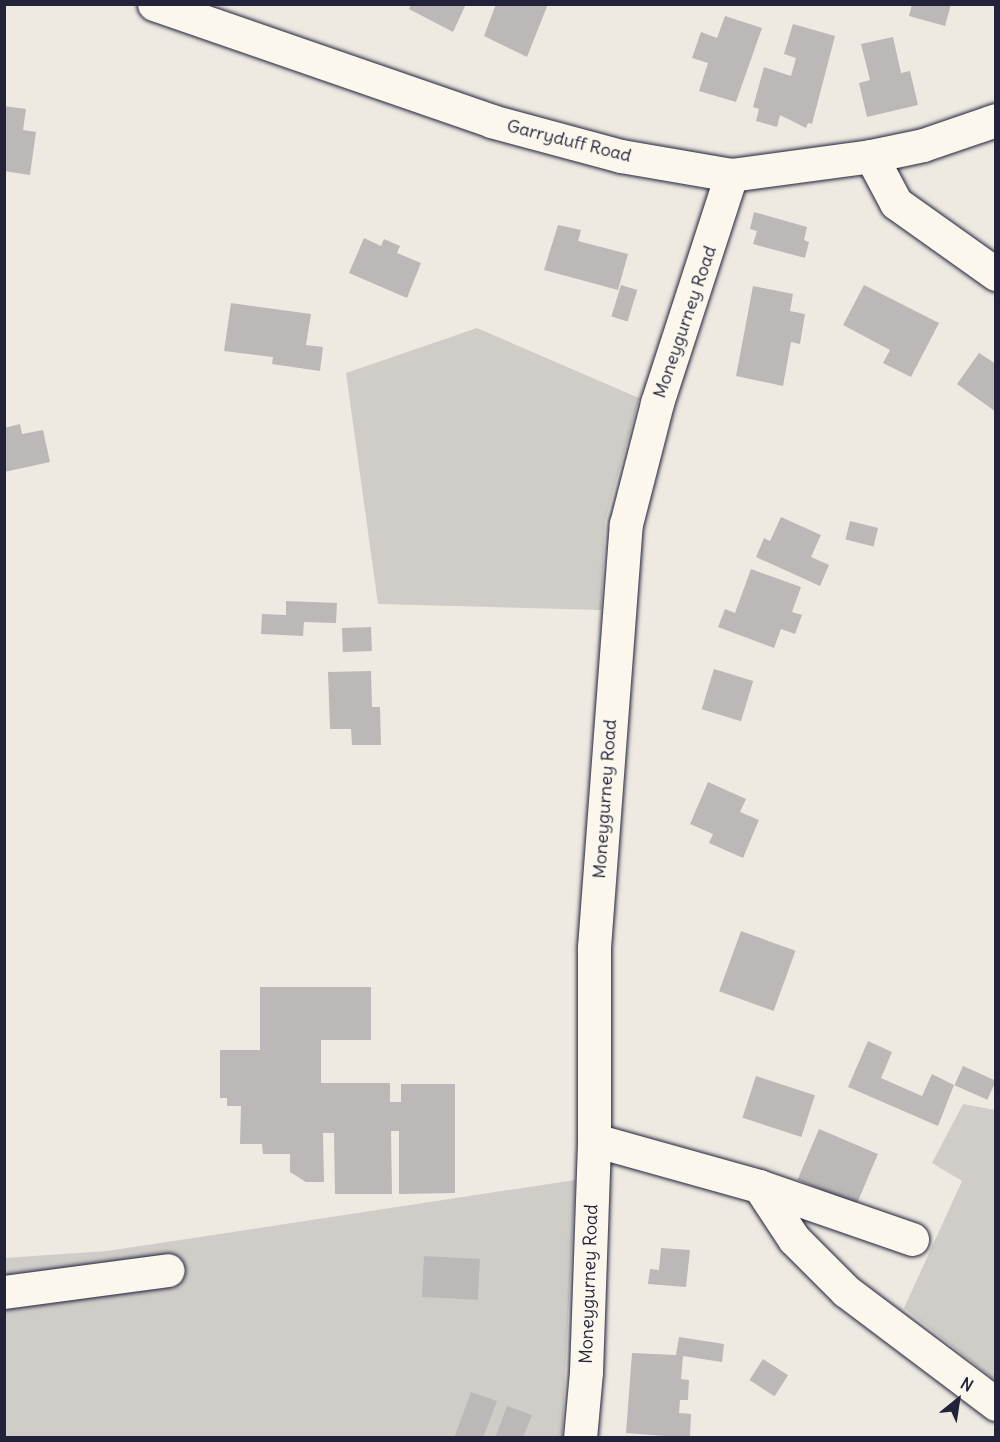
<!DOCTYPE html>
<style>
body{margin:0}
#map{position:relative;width:1000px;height:1442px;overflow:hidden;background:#eeeae2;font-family:Delius,sans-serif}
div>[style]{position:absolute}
.green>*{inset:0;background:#d0cdc9}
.building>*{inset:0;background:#bcb8b8;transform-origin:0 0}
.roads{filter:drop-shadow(0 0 2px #22223b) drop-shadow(0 0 2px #22223b)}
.minor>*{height:33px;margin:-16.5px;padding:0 16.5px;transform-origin:16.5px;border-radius:16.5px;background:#fbf7ec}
span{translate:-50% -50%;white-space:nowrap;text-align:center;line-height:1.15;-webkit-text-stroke:4.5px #fbf7ec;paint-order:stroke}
.street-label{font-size:18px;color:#22223b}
.frame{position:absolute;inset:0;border:6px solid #22223b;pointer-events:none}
.north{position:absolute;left:928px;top:1370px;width:60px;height:60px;-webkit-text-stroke:4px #fbf7ec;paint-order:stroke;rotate:30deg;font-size:16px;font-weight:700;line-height:24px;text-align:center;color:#22223b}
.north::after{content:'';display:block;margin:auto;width:21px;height:27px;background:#22223b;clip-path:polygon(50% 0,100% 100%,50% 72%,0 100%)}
</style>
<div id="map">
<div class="green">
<i style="clip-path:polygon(477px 328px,639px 398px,605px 522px,601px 610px,378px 604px,346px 373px)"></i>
<i style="clip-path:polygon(963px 1104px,995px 1110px,995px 1380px,904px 1308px,962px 1181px,932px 1163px)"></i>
<i style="clip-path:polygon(575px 1180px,562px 1437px,5px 1438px,5px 1258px,107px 1251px)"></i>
</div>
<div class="building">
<i style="clip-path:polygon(411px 4px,466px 4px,453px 32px,409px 9px)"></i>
<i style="clip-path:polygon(496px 4px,548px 4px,527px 57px,484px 36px)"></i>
<i style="clip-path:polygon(912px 4px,951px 4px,945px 26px,909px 16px)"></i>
<i style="clip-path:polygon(725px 16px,762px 28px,736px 102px,699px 91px,708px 63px,692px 58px,701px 32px,717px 38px)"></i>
<i style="clip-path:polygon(793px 24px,835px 36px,812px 124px,808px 123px,806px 128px,780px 115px,777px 127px,756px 121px,759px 109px,753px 107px,764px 67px,791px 76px,796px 58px,784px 54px)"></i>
<i style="clip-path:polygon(893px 37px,901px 73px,910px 71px,918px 105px,867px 117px,859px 83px,870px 80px,861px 44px)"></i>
<i style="clip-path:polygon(4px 106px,26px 109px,23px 130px,36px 132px,30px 175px,4px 171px)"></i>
<i style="clip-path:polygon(754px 212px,807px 227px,804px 240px,809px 242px,805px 258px,753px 244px,757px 231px,750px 229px)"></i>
<i style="clip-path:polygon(558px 225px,581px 230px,578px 241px,628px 254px,618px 290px,544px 270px)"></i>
<i style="clip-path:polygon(364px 238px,381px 246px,384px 239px,400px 246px,397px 253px,421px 263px,407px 298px,349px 273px)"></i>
<i style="left:621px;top:285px;width:17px;height:33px;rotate:17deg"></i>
<i style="clip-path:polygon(864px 285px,939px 323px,911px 377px,883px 363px,890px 350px,843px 325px)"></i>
<i style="clip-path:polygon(753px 286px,793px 294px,790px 311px,805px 314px,800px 344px,791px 342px,783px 386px,736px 376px)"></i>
<i style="clip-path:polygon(231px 303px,311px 314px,306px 345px,323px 347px,320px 371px,272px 364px,273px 357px,224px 351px)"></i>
<i style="clip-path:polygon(979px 353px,996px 364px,996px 412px,957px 384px)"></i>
<i style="clip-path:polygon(20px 424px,22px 434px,43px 430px,50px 462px,4px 472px,4px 428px)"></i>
<i style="clip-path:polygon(781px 517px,821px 535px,811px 557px,829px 565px,820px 586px,756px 557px,764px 538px,770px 541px)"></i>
<i style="left:850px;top:521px;width:29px;height:19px;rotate:14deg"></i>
<i style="clip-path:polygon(751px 569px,801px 587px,792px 612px,802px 615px,795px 634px,781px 629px,774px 648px,718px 627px,725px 609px,735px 613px)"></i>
<i style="clip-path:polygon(286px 601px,337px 603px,336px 623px,304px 622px,303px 636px,261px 634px,262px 614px,286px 615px)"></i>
<i style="left:371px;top:627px;width:24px;height:29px;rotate:88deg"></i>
<i style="left:714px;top:669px;width:41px;height:42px;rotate:17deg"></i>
<i style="clip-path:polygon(371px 671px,372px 707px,380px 707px,381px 745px,352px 745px,351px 729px,330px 729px,328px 672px)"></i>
<i style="clip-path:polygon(708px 782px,746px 799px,740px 812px,759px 820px,743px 858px,709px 843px,713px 834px,690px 824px)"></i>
<i style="left:741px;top:931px;width:58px;height:64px;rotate:20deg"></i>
<i style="clip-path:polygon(260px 987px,371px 987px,371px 1040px,321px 1040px,321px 1083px,390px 1083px,390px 1102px,401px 1102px,401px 1084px,455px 1084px,455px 1193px,399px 1194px,399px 1131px,391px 1131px,392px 1194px,335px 1194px,334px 1133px,323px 1133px,324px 1182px,306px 1182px,290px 1172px,290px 1154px,263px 1154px,262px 1144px,240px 1144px,241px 1106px,227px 1106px,227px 1098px,220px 1098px,220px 1050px,260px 1050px)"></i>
<i style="clip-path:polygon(868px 1041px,892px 1052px,881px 1078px,922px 1096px,932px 1074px,954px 1085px,938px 1126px,848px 1087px)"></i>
<i style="left:963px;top:1066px;width:36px;height:21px;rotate:24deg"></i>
<i style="left:756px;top:1076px;width:62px;height:44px;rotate:18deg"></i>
<i style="left:819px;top:1129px;width:64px;height:55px;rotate:23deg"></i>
<i style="clip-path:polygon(661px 1248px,690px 1250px,686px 1287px,648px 1284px,650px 1269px,659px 1270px)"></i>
<i style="left:424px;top:1256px;width:56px;height:41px;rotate:3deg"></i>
<i style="clip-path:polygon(679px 1337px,724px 1344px,722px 1362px,683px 1356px,681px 1379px,689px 1380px,688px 1400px,680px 1400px,679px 1413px,691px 1414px,690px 1438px,626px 1433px,632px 1353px,676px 1355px)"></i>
<i style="left:763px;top:1359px;width:30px;height:25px;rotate:33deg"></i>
<i style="clip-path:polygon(471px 1392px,497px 1401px,483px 1438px,454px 1438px)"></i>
<i style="clip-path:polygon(507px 1406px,532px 1415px,523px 1438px,495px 1438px)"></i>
</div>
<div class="roads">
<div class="minor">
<i style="left:154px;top:4px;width:357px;rotate:19.1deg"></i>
<i style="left:491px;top:121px;width:135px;rotate:15.1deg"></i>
<i style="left:621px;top:156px;width:112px;rotate:9.8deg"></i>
<i style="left:731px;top:175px;width:141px;rotate:-7.7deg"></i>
<i style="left:871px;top:156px;width:53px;rotate:-11.9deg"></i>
<i style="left:923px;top:145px;width:77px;rotate:-18.9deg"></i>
<i style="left:871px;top:156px;width:53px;rotate:62deg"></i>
<i style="left:896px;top:203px;width:123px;rotate:35.4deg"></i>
<i style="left:594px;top:1140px;width:171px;rotate:15.6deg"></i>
<i style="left:759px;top:1186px;width:64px;rotate:56.6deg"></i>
<i style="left:794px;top:1239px;width:74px;rotate:45deg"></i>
<i style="left:846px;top:1291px;width:188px;rotate:37deg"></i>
<i style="left:759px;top:1186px;width:162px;rotate:19.1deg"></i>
<i style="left:4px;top:1292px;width:165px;rotate:-7.6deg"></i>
<i style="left:580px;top:1438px;width:66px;rotate:-84.8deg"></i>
<i style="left:586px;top:1372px;width:232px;rotate:-88deg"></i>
<i style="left:594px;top:1140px;width:193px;rotate:-90deg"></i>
<i style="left:594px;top:947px;width:424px;rotate:-85.7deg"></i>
<i style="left:626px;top:524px;width:125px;rotate:-75.6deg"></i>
<i style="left:657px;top:403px;width:240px;rotate:-72deg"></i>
</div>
</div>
<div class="street-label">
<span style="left:569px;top:141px;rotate:14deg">Garryduff Road</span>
<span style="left:685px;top:322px;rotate:-71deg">Moneygurney Road</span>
<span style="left:605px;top:799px;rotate:-86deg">Moneygurney Road</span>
<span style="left:589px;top:1284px;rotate:-88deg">Moneygurney Road</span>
</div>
<div class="frame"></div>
<div class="north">N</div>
</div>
